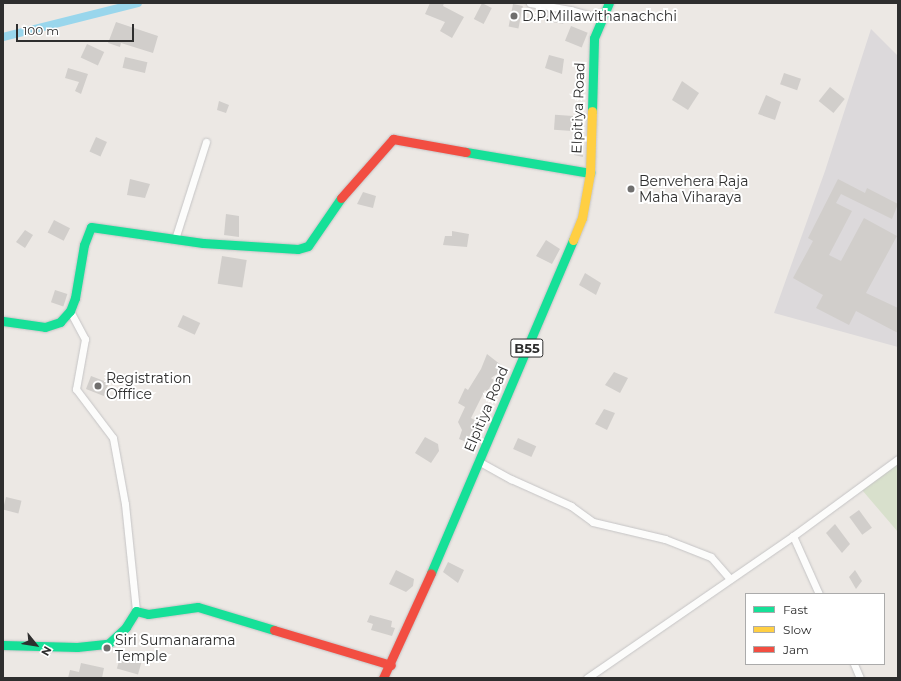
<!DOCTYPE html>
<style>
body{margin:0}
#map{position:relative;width:901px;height:681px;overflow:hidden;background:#ece8e4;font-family:Montserrat,sans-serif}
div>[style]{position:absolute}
.industrial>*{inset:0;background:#dcd9db}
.cemetery>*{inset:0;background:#d8e0cc}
.canal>*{height:8px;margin:-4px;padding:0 4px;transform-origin:4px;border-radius:4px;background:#99d6ec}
.building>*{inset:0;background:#d1cecb;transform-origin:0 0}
.roads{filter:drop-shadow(0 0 1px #c5c4c5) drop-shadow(0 0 1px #c5c4c5)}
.street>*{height:7px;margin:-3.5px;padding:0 3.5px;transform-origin:3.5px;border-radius:3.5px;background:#fcfcfb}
.fast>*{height:9px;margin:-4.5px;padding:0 4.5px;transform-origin:4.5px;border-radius:4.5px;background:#16e098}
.slow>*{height:9px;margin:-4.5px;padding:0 4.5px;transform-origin:4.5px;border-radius:4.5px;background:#ffcf43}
.jam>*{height:9px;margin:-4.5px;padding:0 4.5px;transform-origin:4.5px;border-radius:4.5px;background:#f24e42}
.dots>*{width:11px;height:11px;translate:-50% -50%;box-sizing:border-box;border:2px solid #fff;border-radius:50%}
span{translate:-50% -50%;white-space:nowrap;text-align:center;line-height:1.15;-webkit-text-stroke:4px #fff;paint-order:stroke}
.shield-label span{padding:1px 3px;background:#fff;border:1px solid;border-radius:3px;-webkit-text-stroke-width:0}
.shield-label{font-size:13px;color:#2e2e2e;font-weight:700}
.poi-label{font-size:14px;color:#2e2e2e}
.left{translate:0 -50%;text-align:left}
.street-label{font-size:14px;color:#2e2e2e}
.frame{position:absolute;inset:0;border:4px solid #2e2e2e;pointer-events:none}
.legend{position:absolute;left:745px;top:593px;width:140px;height:72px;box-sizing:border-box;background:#fff;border:1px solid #ababab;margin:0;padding:5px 7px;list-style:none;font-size:12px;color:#2e2e2e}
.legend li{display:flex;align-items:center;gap:8px;height:20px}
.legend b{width:20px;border:1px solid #ababab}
.north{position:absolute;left:16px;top:625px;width:40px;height:40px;-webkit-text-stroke:3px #fff;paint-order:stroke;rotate:120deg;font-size:11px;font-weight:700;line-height:16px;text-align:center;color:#2e2e2e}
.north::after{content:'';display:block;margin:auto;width:14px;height:18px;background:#2e2e2e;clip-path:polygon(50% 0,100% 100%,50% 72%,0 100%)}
.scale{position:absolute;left:16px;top:24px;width:118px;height:18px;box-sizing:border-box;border:2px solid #2e2e2e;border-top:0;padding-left:5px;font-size:12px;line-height:14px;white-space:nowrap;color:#2e2e2e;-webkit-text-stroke:3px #fff;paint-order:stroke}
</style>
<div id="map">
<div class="industrial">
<i style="clip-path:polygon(871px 29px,898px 56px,898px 347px,774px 313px,825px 171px)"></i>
</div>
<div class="cemetery">
<i style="clip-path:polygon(898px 462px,898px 532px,862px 490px)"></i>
</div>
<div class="canal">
<i style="left:3px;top:37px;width:139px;rotate:-14.1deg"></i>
</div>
<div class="building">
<i style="clip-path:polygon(430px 3px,444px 3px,443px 6px,464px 17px,452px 38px,440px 31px,445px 22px,425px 14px)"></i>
<i style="left:482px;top:3px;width:11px;height:18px;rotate:27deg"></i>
<i style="left:513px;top:4px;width:10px;height:23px;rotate:11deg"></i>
<i style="left:546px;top:11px;width:19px;height:10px;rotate:9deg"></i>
<i style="clip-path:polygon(116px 22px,158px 36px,153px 53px,121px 43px,120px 47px,108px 43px)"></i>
<i style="left:571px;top:26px;width:18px;height:16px;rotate:22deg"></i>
<i style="left:87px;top:44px;width:19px;height:15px;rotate:25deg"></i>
<i style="clip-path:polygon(549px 55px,564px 59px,562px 74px,545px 68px)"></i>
<i style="left:125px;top:57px;width:23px;height:11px;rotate:13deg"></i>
<i style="clip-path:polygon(68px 68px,88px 74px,81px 94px,75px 91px,79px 82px,65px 78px)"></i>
<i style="left:784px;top:73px;width:18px;height:12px;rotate:19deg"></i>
<i style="clip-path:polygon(682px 81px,699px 93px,688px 110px,672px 100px)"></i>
<i style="left:830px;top:87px;width:19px;height:18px;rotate:39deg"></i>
<i style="clip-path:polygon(766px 95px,781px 102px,775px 120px,758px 114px)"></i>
<i style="clip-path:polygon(219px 101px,229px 105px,226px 113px,217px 110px)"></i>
<i style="left:573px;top:116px;width:15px;height:18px;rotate:94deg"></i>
<i style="left:96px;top:137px;width:12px;height:16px;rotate:24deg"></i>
<i style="clip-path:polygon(575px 140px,584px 143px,583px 157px,574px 155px)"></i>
<i style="clip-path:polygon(130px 179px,150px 184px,145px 198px,127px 195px)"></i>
<i style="clip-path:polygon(838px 179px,865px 193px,867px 188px,898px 204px,892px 219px,841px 194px,836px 203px,852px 211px,829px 255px,841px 261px,864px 218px,897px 236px,866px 293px,898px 308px,898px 333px,856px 311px,849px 325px,816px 308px,823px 295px,793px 278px,813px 241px,808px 238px)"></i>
<i style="clip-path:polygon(363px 192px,376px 196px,373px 208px,357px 204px)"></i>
<i style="clip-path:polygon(226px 214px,239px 216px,239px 237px,224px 235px)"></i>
<i style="left:54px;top:220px;width:18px;height:14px;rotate:27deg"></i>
<i style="clip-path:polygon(25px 230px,33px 235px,25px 248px,16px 242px)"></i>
<i style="clip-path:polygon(452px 231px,469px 234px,467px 247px,443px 245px,445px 236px,452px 236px)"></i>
<i style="clip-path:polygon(546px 240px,560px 249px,552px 264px,536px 256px)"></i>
<i style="left:222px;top:256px;width:25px;height:28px;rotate:9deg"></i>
<i style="clip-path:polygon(585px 273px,601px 283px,596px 295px,579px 285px)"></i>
<i style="left:55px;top:290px;width:13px;height:13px;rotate:18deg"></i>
<i style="left:183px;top:315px;width:19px;height:13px;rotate:25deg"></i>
<i style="clip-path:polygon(487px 354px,501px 365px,500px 372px,491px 378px,494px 380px,487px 392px,485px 390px,471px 418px,482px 424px,476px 446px,459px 439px,462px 430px,458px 422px,465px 407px,458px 403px,465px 388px,468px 390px,481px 369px)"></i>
<i style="clip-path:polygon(614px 372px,628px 378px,620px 393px,605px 385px)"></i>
<i style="left:91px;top:376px;width:19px;height:14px;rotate:21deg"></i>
<i style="clip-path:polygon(604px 409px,615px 413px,607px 430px,595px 424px)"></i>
<i style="clip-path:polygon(425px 437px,438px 444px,439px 451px,431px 463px,415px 453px)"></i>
<i style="left:518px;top:438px;width:20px;height:12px;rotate:24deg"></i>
<i style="left:6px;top:497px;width:16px;height:13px;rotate:14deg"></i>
<i style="left:859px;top:510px;width:22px;height:12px;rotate:54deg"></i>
<i style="clip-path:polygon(835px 524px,850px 544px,842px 553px,826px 533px)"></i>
<i style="clip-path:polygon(448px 562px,464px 570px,458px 583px,443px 572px)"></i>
<i style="clip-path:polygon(396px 570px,414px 579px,413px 586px,406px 592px,389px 584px)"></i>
<i style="clip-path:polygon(855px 570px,862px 581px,856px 589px,849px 577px)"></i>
<i style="clip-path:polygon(370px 615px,392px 621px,391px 627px,395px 628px,392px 636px,371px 630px,373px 624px,367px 622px)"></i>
<i style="left:121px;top:654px;width:22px;height:15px;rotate:16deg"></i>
<i style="clip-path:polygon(81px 663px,104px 668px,102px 678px,68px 678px,70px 670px,79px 672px)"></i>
</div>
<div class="roads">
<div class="street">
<i style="left:530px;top:3px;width:42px;rotate:9.7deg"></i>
<i style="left:571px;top:10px;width:32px;rotate:16deg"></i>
<i style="left:175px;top:239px;width:102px;rotate:-72.3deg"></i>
<i style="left:70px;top:311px;width:32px;rotate:62deg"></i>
<i style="left:85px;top:339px;width:51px;rotate:100.2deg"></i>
<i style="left:76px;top:389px;width:61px;rotate:52.9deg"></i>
<i style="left:113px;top:438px;width:67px;rotate:79.7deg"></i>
<i style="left:125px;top:504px;width:108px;rotate:84.1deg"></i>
<i style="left:478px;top:461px;width:38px;rotate:29deg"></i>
<i style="left:511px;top:479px;width:66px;rotate:24.2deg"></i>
<i style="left:571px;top:506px;width:27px;rotate:36deg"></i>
<i style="left:593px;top:522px;width:74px;rotate:13.3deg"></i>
<i style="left:665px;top:539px;width:49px;rotate:21.4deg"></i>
<i style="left:711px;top:557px;width:29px;rotate:49deg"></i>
<i style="left:793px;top:536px;width:64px;rotate:65.9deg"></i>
<i style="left:854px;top:664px;width:15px;rotate:67deg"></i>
<i style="left:587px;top:678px;width:250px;rotate:-34.6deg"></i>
<i style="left:793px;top:536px;width:130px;rotate:-36.3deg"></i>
</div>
<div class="fast">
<i style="left:592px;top:111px;width:73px;rotate:-88.4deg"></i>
<i style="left:594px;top:38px;width:38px;rotate:-67deg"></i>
<i style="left:466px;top:152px;width:126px;rotate:9.6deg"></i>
<i style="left:3px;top:321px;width:42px;rotate:8.1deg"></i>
<i style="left:45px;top:327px;width:16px;rotate:-18deg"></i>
<i style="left:60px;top:322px;width:15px;rotate:-48deg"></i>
<i style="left:70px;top:311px;width:14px;rotate:-69deg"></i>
<i style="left:75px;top:298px;width:54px;rotate:-80.4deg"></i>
<i style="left:84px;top:245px;width:19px;rotate:-69deg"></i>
<i style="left:91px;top:227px;width:113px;rotate:8.1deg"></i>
<i style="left:203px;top:243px;width:95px;rotate:3.6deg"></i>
<i style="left:298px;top:249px;width:10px;rotate:-17deg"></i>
<i style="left:308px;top:246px;width:58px;rotate:-55.5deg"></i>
<i style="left:431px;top:573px;width:362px;rotate:-66.9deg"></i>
<i style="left:3px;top:645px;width:74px;rotate:1.5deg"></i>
<i style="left:77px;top:647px;width:31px;rotate:-6deg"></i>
<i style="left:108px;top:644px;width:25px;rotate:-43deg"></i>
<i style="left:126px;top:627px;width:19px;rotate:-58deg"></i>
<i style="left:136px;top:611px;width:12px;rotate:14deg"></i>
<i style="left:148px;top:614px;width:50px;rotate:-8deg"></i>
<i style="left:198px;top:607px;width:79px;rotate:16.8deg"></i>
</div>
<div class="slow">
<i style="left:573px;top:240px;width:24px;rotate:-68deg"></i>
<i style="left:582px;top:218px;width:46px;rotate:-79.9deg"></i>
<i style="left:590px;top:173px;width:62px;rotate:-88.2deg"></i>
</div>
<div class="jam">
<i style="left:341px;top:198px;width:79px;rotate:-48.6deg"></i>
<i style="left:393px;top:139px;width:74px;rotate:10.1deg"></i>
<i style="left:274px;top:630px;width:122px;rotate:16.7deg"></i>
<i style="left:383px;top:678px;width:115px;rotate:-65.4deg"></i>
</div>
</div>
<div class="dots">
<i style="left:514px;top:16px;background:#706f6e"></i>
<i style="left:631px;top:189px;background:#706f6e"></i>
<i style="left:98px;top:386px;background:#706f6e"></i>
<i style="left:107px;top:648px;background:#706f6e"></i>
</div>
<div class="shield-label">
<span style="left:527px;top:348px">B55</span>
</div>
<div class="poi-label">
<span class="left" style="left:522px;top:16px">D.P.Millawithanachchi</span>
<span class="left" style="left:639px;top:189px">Benvehera Raja<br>Maha Viharaya</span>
<span class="left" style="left:106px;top:386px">Registration<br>Offfice</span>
<span class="left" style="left:115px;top:648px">Siri Sumanarama<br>Temple</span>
</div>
<div class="street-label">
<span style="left:578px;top:108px;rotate:-88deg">Elpitiya Road</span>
<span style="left:486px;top:409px;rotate:-67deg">Elpitiya Road</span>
</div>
<div class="frame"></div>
<ul class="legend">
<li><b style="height:5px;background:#16e098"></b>Fast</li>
<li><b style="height:5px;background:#ffcf43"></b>Slow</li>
<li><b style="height:5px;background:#f24e42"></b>Jam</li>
</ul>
<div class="north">N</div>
<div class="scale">100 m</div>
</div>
